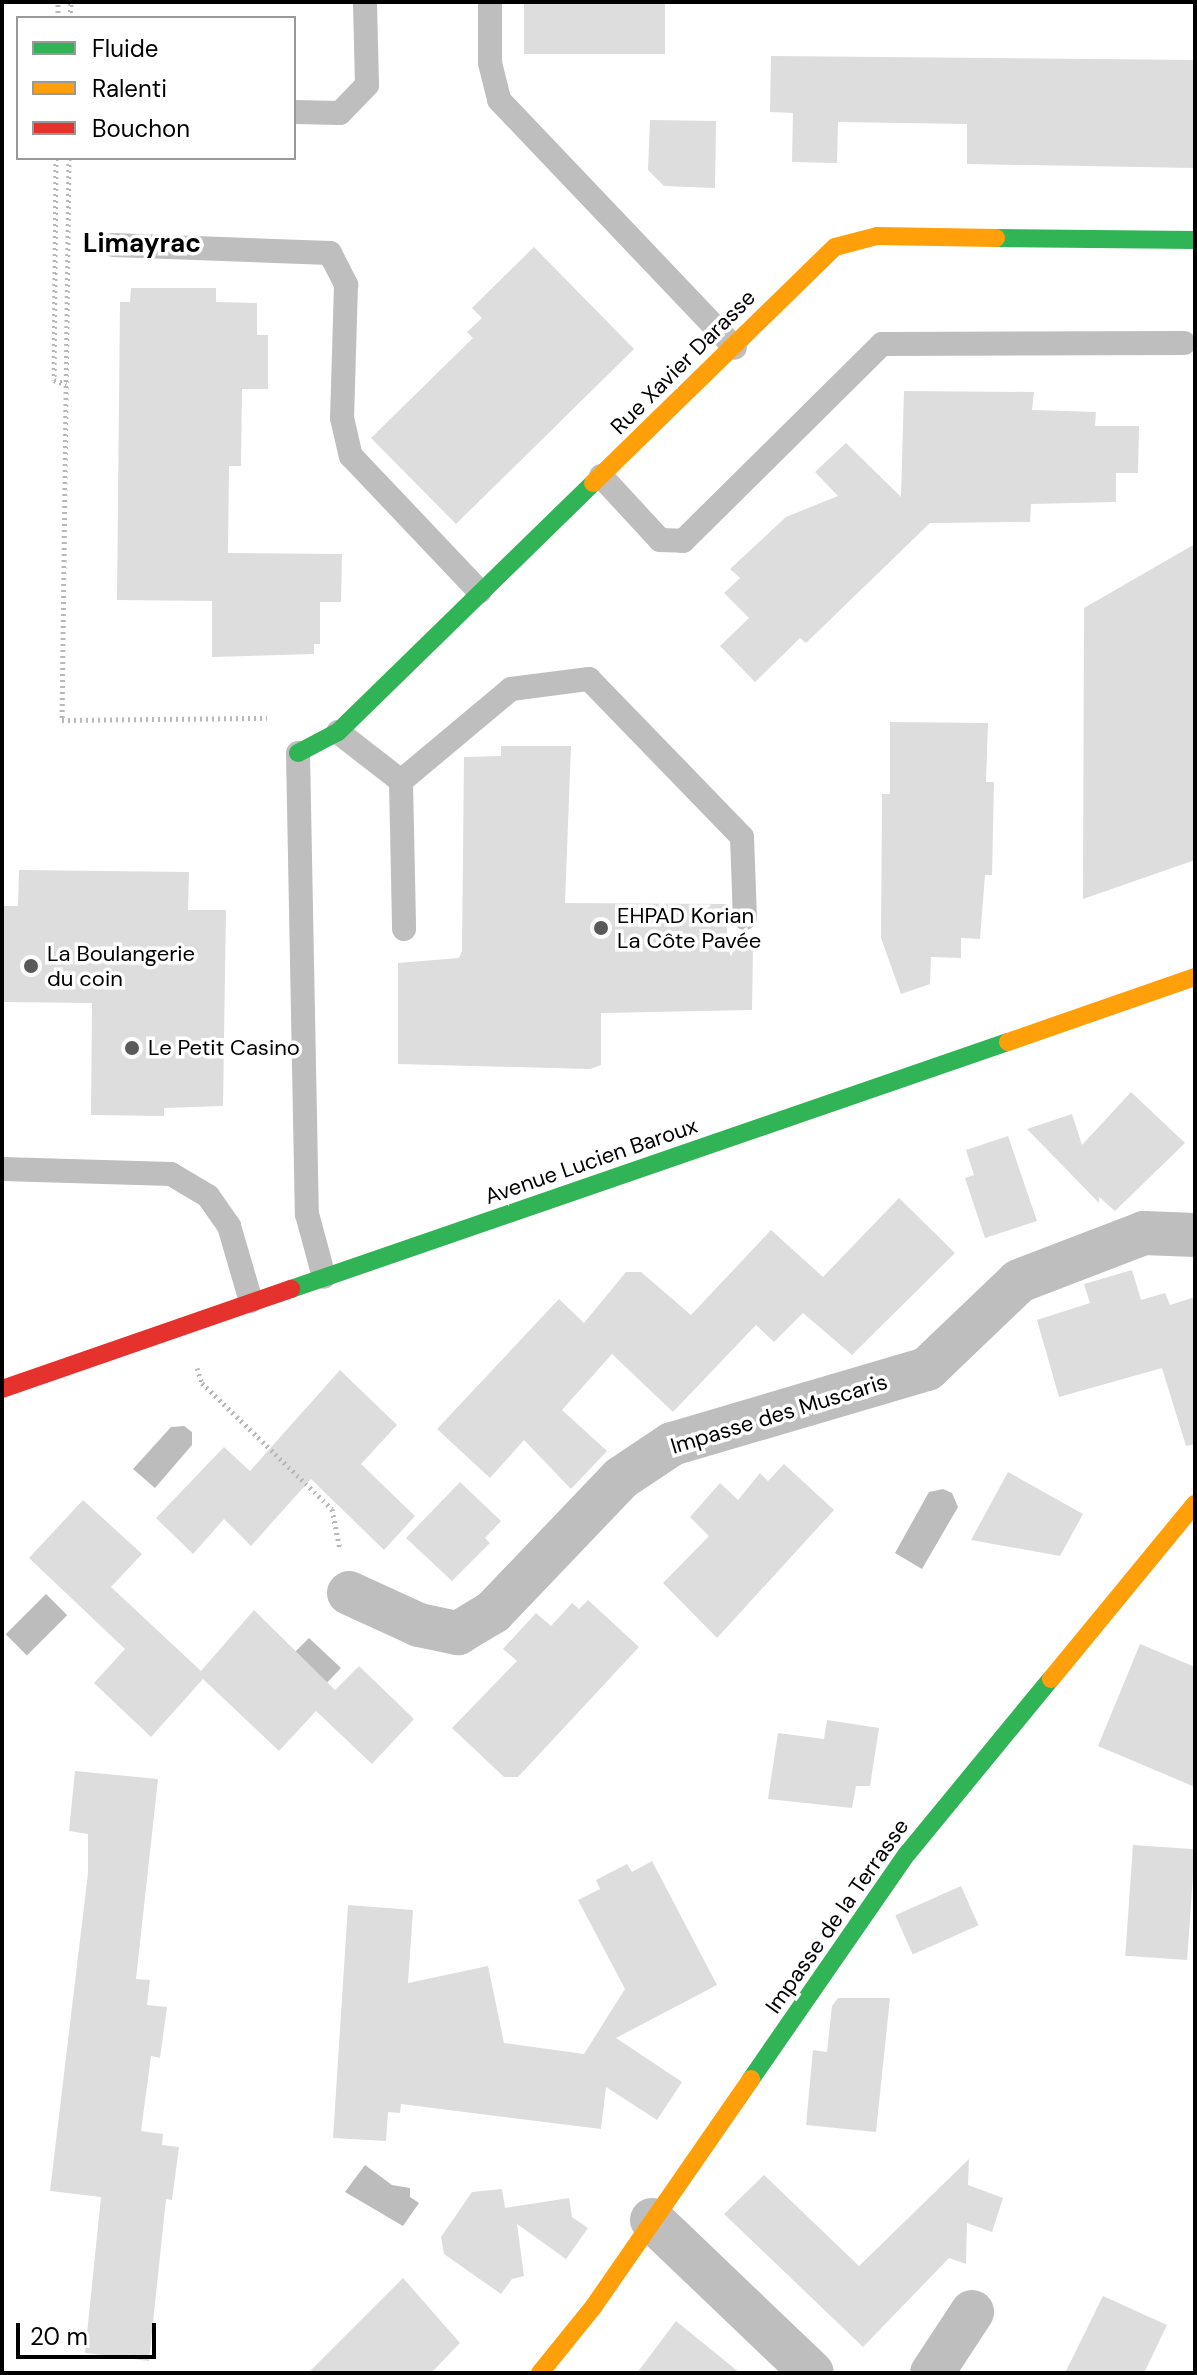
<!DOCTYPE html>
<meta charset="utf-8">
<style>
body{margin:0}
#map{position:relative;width:1197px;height:2375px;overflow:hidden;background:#fff;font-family:"DM Sans",sans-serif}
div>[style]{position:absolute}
.water>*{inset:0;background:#bcbcbc;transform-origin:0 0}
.building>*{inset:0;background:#ddd;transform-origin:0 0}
.path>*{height:5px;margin-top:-2.5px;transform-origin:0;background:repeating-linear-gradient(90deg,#b8b8b8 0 2px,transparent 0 6px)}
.lane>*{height:24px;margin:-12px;padding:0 12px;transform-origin:12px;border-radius:12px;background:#bebebe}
.street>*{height:44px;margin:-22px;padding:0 22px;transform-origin:22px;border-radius:22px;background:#bebebe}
.fast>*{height:18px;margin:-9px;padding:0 9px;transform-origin:9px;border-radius:9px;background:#30b455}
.slow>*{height:18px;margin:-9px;padding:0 9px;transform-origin:9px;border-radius:9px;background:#ff9f0a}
.jam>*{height:18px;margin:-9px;padding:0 9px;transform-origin:9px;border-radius:9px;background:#e5322d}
.dots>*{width:22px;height:22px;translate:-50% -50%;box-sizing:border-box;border:4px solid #fff;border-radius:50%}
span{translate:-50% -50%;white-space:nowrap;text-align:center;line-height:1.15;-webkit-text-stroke:7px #fff;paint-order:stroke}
.street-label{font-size:22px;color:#000}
.poi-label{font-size:22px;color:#000}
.left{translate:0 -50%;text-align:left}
.quarter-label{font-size:26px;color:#000;font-weight:700}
.frame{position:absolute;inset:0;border:4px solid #000;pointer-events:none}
.legend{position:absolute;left:16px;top:16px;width:280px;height:144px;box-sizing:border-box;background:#fff;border:2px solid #999;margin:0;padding:10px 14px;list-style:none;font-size:24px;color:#000}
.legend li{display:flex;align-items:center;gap:16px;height:40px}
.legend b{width:40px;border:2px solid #999}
.scale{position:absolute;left:16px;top:2323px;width:140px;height:36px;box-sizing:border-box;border:4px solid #000;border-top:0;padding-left:10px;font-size:24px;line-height:28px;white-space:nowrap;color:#000;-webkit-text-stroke:6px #fff;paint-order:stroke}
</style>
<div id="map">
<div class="water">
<i style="clip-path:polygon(184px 1426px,192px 1432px,192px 1445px,155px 1488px,133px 1469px,171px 1427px)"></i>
<i style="clip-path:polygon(943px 1489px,952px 1493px,958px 1507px,922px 1569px,895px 1553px,929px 1492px)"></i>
<i style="left:46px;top:1594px;width:30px;height:57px;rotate:45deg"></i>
<i style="clip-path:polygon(309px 1638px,341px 1668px,322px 1688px,281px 1666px)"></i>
<i style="clip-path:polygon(365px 2165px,392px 2185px,410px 2188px,410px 2197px,419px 2203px,403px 2226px,345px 2192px)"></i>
</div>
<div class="building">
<i style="left:524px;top:2px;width:141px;height:52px"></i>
<i style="clip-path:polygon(771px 56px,1195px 60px,1195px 168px,967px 164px,967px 124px,903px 123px,838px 122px,837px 163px,792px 162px,793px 113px,770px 112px)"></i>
<i style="clip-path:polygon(650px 120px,716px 121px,715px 188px,664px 186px,648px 170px)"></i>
<i style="clip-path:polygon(534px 247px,634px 349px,456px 524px,371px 438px,473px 338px,467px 332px,482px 318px,472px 308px)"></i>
<i style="clip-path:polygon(131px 288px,216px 288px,216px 302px,257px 303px,257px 335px,268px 335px,268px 389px,242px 389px,241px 466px,229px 466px,228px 553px,342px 554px,341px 602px,320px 602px,320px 644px,314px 644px,314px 654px,212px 657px,212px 601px,117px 600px,120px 302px,130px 302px)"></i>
<i style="clip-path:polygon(904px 391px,1034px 392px,1032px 410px,1096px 412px,1095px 426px,1139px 426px,1138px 473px,1116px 473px,1116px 502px,1031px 504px,1030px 522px,930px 523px,806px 643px,800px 638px,755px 682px,720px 646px,749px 618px,724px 593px,740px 578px,730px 569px,786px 517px,838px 496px,815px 472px,846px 443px,901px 497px)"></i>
<i style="clip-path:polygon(1195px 544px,1195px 860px,1083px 899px,1084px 608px)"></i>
<i style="clip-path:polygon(890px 722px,988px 723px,986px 782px,994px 782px,992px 875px,985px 875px,980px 939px,961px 938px,961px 958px,931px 957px,930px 984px,901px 994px,881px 938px,882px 794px,890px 794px)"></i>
<i style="clip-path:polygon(501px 746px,571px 746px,565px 903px,727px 904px,727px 948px,753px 948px,752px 1010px,601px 1013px,601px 1065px,590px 1069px,398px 1064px,398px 963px,459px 958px,462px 951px,464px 757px,501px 756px)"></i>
<i style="clip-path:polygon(19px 870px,189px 872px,188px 910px,226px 910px,223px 1106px,164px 1108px,164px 1116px,91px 1115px,92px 1003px,2px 1002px,2px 906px,18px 906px)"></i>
<i style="clip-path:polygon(1131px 1092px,1185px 1143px,1115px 1211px,1099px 1197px,1099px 1203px,1027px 1129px,1072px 1114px,1082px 1145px)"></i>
<i style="clip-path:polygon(1008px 1136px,1037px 1221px,985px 1238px,965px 1178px,974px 1175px,966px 1150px)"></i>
<i style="clip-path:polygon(899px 1198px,955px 1253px,852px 1355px,803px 1313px,774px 1342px,756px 1325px,673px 1412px,612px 1354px,562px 1410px,607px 1451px,571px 1489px,524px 1440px,490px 1478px,437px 1429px,559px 1299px,584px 1323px,626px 1272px,641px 1272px,691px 1315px,771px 1230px,823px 1277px)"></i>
<i style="clip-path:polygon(1132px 1270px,1141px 1300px,1165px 1293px,1170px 1305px,1195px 1297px,1195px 1444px,1186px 1446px,1162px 1368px,1059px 1397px,1037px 1320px,1090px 1303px,1084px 1284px)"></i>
<i style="clip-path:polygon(340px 1370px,397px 1425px,361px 1464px,415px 1516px,384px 1550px,311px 1479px,251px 1546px,224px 1519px,193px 1554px,156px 1518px,224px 1447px,250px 1471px)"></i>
<i style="clip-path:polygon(784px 1464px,834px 1510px,717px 1638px,663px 1583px,709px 1536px,690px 1517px,720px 1483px,738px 1500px,760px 1473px,768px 1481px)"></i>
<i style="clip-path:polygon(1008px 1472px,1083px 1514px,1060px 1556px,971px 1540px)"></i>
<i style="clip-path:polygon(460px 1482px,501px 1521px,485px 1538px,490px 1543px,452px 1581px,406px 1538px)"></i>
<i style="clip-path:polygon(83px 1500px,142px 1554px,111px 1587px,201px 1671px,254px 1610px,335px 1690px,359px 1666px,414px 1719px,372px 1764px,316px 1711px,279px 1751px,203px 1679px,151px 1737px,94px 1683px,125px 1649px,29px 1558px)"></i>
<i style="clip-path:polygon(588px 1600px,639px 1647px,518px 1777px,504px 1777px,452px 1728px,517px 1661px,503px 1649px,536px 1613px,551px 1626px,572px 1603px,579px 1609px)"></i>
<i style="clip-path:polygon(1140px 1644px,1195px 1667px,1195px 1787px,1098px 1746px)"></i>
<i style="clip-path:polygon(827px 1720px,879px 1728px,870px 1786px,856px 1786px,852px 1808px,768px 1799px,778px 1733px,824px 1739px)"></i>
<i style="clip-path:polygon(75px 1771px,158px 1779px,136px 1979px,150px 1980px,147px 2005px,167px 2007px,160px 2058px,151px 2056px,141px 2131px,163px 2134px,162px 2145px,179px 2147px,172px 2200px,166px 2199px,149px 2361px,85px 2353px,101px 2197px,50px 2191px,88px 1873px,88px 1834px,69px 1831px)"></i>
<i style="left:1133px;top:1845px;width:62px;height:111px;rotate:4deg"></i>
<i style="clip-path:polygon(652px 1861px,717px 1985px,616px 2038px,682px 2082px,657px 2120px,606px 2087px,601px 2129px,401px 2104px,400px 2113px,388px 2112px,386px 2141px,333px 2138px,348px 1905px,413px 1910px,408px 1983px,488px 1966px,504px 2043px,584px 2054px,625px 1989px,578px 1900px,600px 1889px,596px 1880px,627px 1864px,632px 1872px)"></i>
<i style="left:961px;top:1886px;width:43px;height:72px;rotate:66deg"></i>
<i style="clip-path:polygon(838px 1998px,890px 1998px,876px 2132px,806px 2125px,813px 2050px,827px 2052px,832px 2006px)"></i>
<i style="clip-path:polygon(969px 2159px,968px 2185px,1003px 2198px,992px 2232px,967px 2223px,966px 2264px,949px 2258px,863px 2347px,724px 2214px,764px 2175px,859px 2266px)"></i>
<i style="clip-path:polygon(502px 2189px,505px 2208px,569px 2198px,572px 2217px,588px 2228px,566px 2259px,517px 2224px,524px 2276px,512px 2279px,501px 2294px,444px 2254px,441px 2237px,472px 2192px)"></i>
<i style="clip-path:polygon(403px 2278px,460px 2343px,431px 2373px,308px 2373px)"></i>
<i style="clip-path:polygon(1103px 2296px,1167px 2325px,1144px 2373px,1065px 2373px)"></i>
<i style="clip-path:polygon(676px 2321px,740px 2373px,637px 2373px)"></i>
</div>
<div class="path">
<i style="left:58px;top:18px;width:16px;rotate:-90deg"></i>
<i style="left:70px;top:18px;width:16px;rotate:-86deg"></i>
<i style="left:56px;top:158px;width:222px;rotate:90.5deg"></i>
<i style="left:54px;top:380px;width:13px;rotate:18deg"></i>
<i style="left:69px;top:158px;width:562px;rotate:90.71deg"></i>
<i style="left:62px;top:720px;width:205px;rotate:-0.6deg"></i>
<i style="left:197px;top:1368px;width:16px;rotate:72deg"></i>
<i style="left:202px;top:1383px;width:181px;rotate:44.1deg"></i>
<i style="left:332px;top:1509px;width:41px;rotate:78.7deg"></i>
</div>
<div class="lane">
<i style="left:490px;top:2px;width:61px;rotate:90deg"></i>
<i style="left:490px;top:63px;width:38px;rotate:76deg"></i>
<i style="left:499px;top:100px;width:342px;rotate:46.4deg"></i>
<i style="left:294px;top:112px;width:46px;rotate:1.2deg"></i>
<i style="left:340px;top:113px;width:39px;rotate:-46deg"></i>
<i style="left:367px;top:85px;width:83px;rotate:-91.4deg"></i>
<i style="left:113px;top:245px;width:217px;rotate:2.1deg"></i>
<i style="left:330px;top:253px;width:36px;rotate:63deg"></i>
<i style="left:346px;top:285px;width:133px;rotate:91.7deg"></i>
<i style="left:342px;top:418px;width:39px;rotate:77deg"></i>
<i style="left:351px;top:456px;width:187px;rotate:46.5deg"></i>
<i style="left:601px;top:476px;width:87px;rotate:47.3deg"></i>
<i style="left:660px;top:540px;width:23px;rotate:2deg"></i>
<i style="left:683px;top:541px;width:280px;rotate:-44.7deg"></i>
<i style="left:882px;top:344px;width:302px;rotate:-0.2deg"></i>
<i style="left:338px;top:732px;width:80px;rotate:37.9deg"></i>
<i style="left:401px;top:781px;width:143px;rotate:-39.9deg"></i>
<i style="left:511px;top:689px;width:79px;rotate:-7.3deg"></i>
<i style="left:589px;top:679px;width:220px;rotate:45.9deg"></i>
<i style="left:742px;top:837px;width:81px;rotate:87.9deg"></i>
<i style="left:298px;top:753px;width:461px;rotate:88.9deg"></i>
<i style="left:307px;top:1214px;width:65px;rotate:74.9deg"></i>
<i style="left:401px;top:781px;width:148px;rotate:88.8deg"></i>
<i style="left:2px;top:1169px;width:169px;rotate:1.7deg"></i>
<i style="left:171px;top:1174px;width:43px;rotate:30.7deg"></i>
<i style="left:208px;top:1196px;width:37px;rotate:55deg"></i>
<i style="left:229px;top:1226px;width:78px;rotate:73.7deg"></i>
</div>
<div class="street">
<i style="left:349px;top:1593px;width:77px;rotate:24.6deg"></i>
<i style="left:419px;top:1625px;width:40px;rotate:12deg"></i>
<i style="left:458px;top:1633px;width:41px;rotate:-31deg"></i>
<i style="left:493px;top:1612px;width:185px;rotate:-46.3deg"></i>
<i style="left:621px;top:1478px;width:61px;rotate:-33.7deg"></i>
<i style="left:672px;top:1444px;width:266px;rotate:-16.4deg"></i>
<i style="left:927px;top:1369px;width:127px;rotate:-43.7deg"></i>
<i style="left:1019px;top:1281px;width:134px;rotate:-21deg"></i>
<i style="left:1144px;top:1233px;width:51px;rotate:2.2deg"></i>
<i style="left:652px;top:2220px;width:221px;rotate:43.7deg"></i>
<i style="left:932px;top:2373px;width:73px;rotate:-56.7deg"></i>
</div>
<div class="fast">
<i style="left:996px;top:238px;width:199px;rotate:0.6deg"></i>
<i style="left:298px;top:753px;width:45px;rotate:-27.7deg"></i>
<i style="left:338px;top:732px;width:356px;rotate:-44.3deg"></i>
<i style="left:291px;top:1289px;width:758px;rotate:-19.01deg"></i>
<i style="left:751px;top:2079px;width:274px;rotate:-55.3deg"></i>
<i style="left:907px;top:1854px;width:227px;rotate:-50.6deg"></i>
</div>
<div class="slow">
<i style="left:593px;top:483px;width:338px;rotate:-44.3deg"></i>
<i style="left:835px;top:247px;width:43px;rotate:-14.7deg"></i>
<i style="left:877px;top:236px;width:119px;rotate:1deg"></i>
<i style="left:1008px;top:1042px;width:198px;rotate:-19.2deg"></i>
<i style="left:1051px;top:1679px;width:227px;rotate:-50.6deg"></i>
<i style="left:540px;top:2373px;width:86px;rotate:-51.1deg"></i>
<i style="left:594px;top:2306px;width:276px;rotate:-55.3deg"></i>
</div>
<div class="jam">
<i style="left:2px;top:1389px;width:306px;rotate:-19.1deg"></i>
</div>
<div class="dots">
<i style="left:601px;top:928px;background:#595959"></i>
<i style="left:31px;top:966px;background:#595959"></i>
<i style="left:132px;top:1048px;background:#595959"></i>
</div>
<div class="street-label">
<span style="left:683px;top:362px;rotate:-45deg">Rue Xavier Darasse</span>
<span style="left:591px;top:1161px;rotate:-19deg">Avenue Lucien Baroux</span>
<span style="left:779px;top:1414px;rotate:-17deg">Impasse des Muscaris</span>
<span style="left:837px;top:1916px;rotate:-55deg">Impasse de la Terrasse</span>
</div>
<div class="poi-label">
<span class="left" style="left:617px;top:928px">EHPAD Korian<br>La Côte Pavée</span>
<span class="left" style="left:47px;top:966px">La Boulangerie<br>du coin</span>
<span class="left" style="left:148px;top:1048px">Le Petit Casino</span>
</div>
<div class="quarter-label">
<span style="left:142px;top:244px">Limayrac</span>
</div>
<div class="frame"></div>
<ul class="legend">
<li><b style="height:10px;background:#30b455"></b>Fluide</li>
<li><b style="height:10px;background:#ff9f0a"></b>Ralenti</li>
<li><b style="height:10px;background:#e5322d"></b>Bouchon</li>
</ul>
<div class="scale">20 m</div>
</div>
